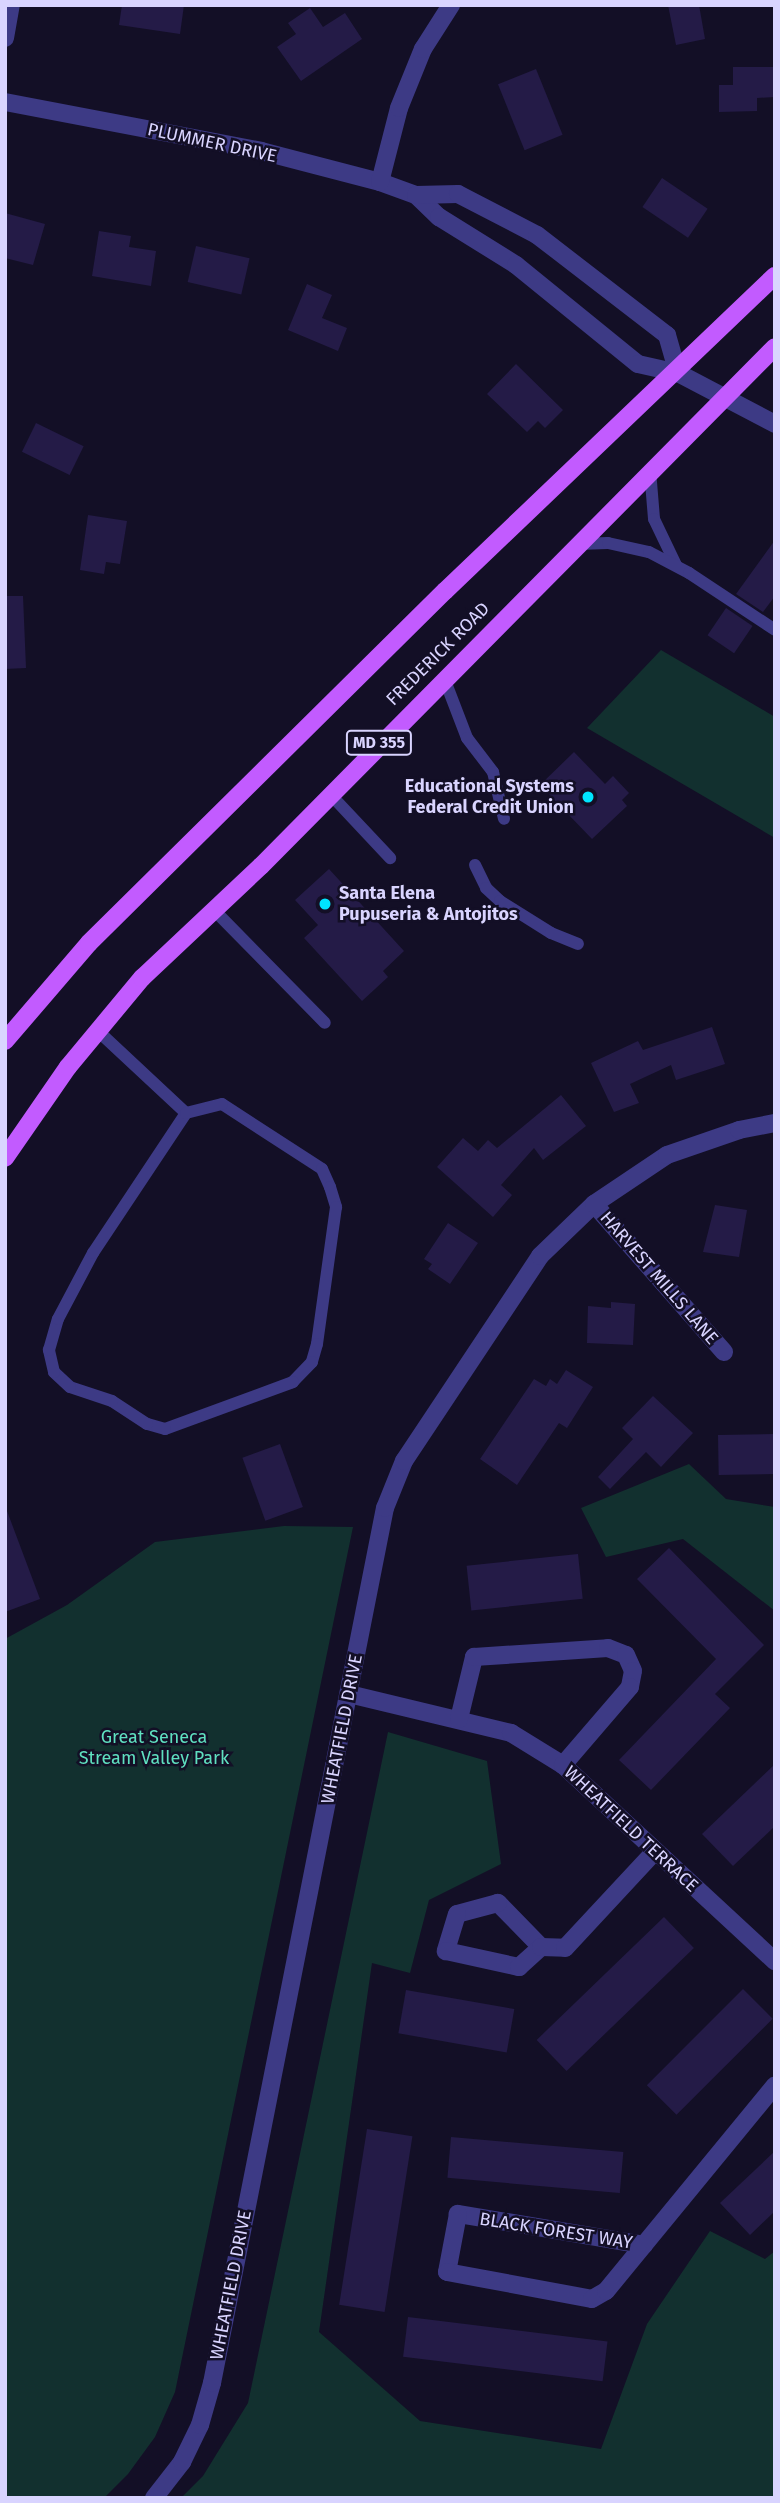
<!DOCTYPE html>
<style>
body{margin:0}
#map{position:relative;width:780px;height:2503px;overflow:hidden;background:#130f26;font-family:"Fira Sans",sans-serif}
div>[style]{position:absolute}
.green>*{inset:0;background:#12302f}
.building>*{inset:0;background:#241b47;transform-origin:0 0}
.lane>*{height:12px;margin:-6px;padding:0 6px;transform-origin:6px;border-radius:6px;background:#3d3a85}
.street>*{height:18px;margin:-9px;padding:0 9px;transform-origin:9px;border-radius:9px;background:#3d3a85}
.primary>*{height:18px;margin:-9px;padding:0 9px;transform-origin:9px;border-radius:9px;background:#c25bff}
.dots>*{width:19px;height:19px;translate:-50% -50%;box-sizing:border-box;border:4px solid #130f26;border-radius:50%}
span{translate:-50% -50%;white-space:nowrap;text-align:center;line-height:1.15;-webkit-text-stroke:5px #130f26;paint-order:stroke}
.shield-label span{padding:2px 5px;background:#130f26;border:2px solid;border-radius:5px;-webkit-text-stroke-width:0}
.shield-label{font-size:16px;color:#d9d4ff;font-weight:700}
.street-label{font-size:18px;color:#d9d4ff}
.poi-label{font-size:18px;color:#d9d4ff;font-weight:700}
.right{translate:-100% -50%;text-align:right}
.left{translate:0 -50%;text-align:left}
.park-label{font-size:18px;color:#5fe0c0}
.frame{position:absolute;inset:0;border:7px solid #d9d4ff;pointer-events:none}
</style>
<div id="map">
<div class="green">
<i style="clip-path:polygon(661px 650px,775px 717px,775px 838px,587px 728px)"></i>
<i style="clip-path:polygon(689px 1464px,726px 1499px,775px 1507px,775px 1611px,683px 1539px,606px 1557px,581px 1508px)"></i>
<i style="clip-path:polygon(284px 1526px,353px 1527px,175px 2392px,155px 2437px,128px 2474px,104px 2498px,5px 2498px,5px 1639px,67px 1605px,155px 1542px)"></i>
<i style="clip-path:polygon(388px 1732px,487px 1761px,501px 1864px,429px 1900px,410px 1973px,372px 1963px,319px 2332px,420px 2421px,601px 2449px,647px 2324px,710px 2231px,765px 2259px,775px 2251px,775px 2498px,181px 2498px,203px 2476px,248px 2403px)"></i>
</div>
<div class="building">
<i style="clip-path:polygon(122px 5px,184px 5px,180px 34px,119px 25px)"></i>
<i style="clip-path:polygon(668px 5px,699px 5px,705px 39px,676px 45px)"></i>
<i style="clip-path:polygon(310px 8px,323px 27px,345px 13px,362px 39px,301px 81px,277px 47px,296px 34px,288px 23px)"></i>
<i style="clip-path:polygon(733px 67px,775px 67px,775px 97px,757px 98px,757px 111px,719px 112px,719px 85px,733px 85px)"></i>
<i style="left:536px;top:69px;width:71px;height:41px;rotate:68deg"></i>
<i style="left:662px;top:178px;width:55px;height:35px;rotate:34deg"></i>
<i style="clip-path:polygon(5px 213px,45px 224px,33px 265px,5px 258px)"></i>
<i style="clip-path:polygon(99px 231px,131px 236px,129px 247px,156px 251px,151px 286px,92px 276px)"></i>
<i style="left:196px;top:246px;width:55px;height:37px;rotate:13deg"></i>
<i style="clip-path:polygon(307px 284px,332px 295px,322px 318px,347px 328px,338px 351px,288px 330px)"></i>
<i style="clip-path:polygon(516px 364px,563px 410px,545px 428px,538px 421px,527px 432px,487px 394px)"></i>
<i style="left:36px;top:423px;width:53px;height:32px;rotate:26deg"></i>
<i style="clip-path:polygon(88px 515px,127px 521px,120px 564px,106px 562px,104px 574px,80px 570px)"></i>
<i style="clip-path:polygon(775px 540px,775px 596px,763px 612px,736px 594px)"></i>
<i style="clip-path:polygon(5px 596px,23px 596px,26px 668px,5px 669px)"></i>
<i style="left:726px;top:608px;width:32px;height:33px;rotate:34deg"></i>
<i style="clip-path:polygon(574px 752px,605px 784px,613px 776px,629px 793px,622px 800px,627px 806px,592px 839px,540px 785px)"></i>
<i style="clip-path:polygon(329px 869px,404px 951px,383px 971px,388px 977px,362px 1001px,304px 938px,318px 925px,295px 900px)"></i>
<i style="clip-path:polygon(712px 1027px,725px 1064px,676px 1080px,671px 1065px,630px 1084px,639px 1103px,614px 1112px,591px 1063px,638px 1041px,643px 1050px)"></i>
<i style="clip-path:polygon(561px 1095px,586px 1126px,543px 1160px,534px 1148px,501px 1185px,512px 1195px,493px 1217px,437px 1167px,463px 1138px,478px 1151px,488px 1140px,497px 1148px)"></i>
<i style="clip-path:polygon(715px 1205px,747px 1210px,739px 1257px,703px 1252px)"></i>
<i style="clip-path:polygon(448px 1223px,478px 1243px,450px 1284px,428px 1269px,432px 1264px,424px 1259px)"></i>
<i style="clip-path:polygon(611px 1302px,635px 1304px,633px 1345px,587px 1343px,588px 1306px,611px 1308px)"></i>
<i style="clip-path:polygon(566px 1370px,593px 1387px,567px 1428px,559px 1423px,517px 1485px,480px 1459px,534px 1379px,546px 1386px,550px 1379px,557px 1384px)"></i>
<i style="clip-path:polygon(653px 1396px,693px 1433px,661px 1467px,646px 1452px,610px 1489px,598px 1477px,633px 1439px,622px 1428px)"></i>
<i style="left:774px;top:1434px;width:40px;height:56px;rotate:89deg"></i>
<i style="left:280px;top:1444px;width:67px;height:40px;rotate:70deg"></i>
<i style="clip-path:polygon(7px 1511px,40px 1599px,5px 1612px,5px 1512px)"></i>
<i style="clip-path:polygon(669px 1548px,764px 1645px,715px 1694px,730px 1708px,651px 1790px,619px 1760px,716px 1659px,637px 1579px)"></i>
<i style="left:578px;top:1554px;width:45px;height:112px;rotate:84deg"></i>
<i style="clip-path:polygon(775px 1764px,775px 1826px,733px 1866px,702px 1834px)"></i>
<i style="left:664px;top:1917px;width:43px;height:177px;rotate:46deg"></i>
<i style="left:743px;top:1989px;width:42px;height:136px;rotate:45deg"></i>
<i style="left:406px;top:1990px;width:110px;height:44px;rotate:10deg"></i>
<i style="left:367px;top:2129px;width:46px;height:178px;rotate:9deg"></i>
<i style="left:451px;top:2137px;width:173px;height:41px;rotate:5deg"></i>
<i style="clip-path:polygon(775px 2151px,775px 2211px,750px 2235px,720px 2203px)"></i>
<i style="left:408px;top:2317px;width:201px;height:40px;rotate:7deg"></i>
</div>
<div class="lane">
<i style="left:650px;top:470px;width:49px;rotate:85.3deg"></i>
<i style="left:654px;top:519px;width:51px;rotate:64.4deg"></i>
<i style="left:577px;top:544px;width:31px;rotate:-2deg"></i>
<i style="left:608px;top:543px;width:42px;rotate:12.4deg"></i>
<i style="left:649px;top:552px;width:45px;rotate:27.7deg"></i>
<i style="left:689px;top:573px;width:103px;rotate:33.5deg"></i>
<i style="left:444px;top:678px;width:64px;rotate:69deg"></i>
<i style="left:467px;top:738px;width:43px;rotate:52.6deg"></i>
<i style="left:493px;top:772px;width:48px;rotate:76.8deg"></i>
<i style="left:330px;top:794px;width:88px;rotate:46.8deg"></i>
<i style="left:475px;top:865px;width:25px;rotate:64deg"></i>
<i style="left:486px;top:888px;width:19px;rotate:43deg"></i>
<i style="left:500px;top:901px;width:60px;rotate:32.1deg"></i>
<i style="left:551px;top:933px;width:29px;rotate:22deg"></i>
<i style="left:214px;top:910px;width:158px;rotate:45.5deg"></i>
<i style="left:98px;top:1031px;width:120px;rotate:43deg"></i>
<i style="left:222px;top:1104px;width:119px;rotate:33deg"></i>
<i style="left:322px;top:1169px;width:20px;rotate:66deg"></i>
<i style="left:330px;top:1187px;width:21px;rotate:73deg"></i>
<i style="left:336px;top:1207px;width:138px;rotate:97.9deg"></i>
<i style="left:317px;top:1344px;width:19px;rotate:106deg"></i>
<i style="left:312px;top:1362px;width:28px;rotate:134deg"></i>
<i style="left:293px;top:1382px;width:136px;rotate:159.8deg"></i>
<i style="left:165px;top:1429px;width:19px;rotate:-164deg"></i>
<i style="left:147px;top:1424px;width:42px;rotate:-146.7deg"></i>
<i style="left:112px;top:1401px;width:44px;rotate:-161.6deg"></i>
<i style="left:70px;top:1387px;width:22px;rotate:-137deg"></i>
<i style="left:54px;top:1372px;width:23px;rotate:-103deg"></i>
<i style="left:49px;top:1350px;width:32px;rotate:-74deg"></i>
<i style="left:58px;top:1319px;width:75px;rotate:-62.1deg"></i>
<i style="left:93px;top:1253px;width:168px;rotate:-56.4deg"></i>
<i style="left:186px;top:1113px;width:37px;rotate:-14deg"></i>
</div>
<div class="street">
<i style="left:5px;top:38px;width:34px;rotate:-80deg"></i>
<i style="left:5px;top:102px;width:261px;rotate:10.8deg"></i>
<i style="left:261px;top:151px;width:123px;rotate:14.6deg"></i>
<i style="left:380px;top:182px;width:38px;rotate:20deg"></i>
<i style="left:416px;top:195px;width:32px;rotate:44deg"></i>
<i style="left:439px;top:217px;width:91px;rotate:31.9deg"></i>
<i style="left:516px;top:265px;width:157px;rotate:39.1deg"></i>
<i style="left:638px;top:364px;width:41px;rotate:12.7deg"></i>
<i style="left:678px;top:373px;width:110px;rotate:27.7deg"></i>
<i style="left:380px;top:182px;width:76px;rotate:-75.6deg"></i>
<i style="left:399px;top:108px;width:64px;rotate:-67.9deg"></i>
<i style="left:423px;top:49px;width:52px;rotate:-57.5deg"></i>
<i style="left:416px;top:195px;width:42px;rotate:-1.4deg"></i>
<i style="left:458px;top:194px;width:89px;rotate:27.4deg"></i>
<i style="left:537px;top:235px;width:164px;rotate:37.6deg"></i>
<i style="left:667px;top:335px;width:40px;rotate:74deg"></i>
<i style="left:594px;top:1204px;width:197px;rotate:48.7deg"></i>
<i style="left:349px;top:1694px;width:167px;rotate:13.5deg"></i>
<i style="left:511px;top:1733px;width:61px;rotate:31.6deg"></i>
<i style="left:563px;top:1765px;width:289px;rotate:42.8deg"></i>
<i style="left:459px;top:1719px;width:64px;rotate:-76.4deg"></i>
<i style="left:474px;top:1657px;width:134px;rotate:-3.8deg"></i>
<i style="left:608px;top:1648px;width:19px;rotate:21deg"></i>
<i style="left:626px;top:1655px;width:17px;rotate:66deg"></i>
<i style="left:633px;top:1671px;width:16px;rotate:101deg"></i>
<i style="left:630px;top:1687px;width:103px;rotate:130.7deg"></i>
<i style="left:541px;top:1947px;width:62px;rotate:-134.3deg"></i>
<i style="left:498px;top:1903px;width:42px;rotate:165deg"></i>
<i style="left:457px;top:1914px;width:39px;rotate:107deg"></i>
<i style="left:446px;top:1951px;width:75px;rotate:12.4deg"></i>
<i style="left:519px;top:1967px;width:30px;rotate:-42deg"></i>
<i style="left:541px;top:1947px;width:24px;rotate:2deg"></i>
<i style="left:565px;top:1948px;width:132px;rotate:-47.1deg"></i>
<i style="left:644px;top:2245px;width:189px;rotate:-170.5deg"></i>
<i style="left:458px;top:2214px;width:59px;rotate:100.7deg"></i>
<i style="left:447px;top:2272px;width:147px;rotate:10.5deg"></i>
<i style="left:592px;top:2299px;width:16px;rotate:-30deg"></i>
<i style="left:606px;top:2291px;width:266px;rotate:-50.6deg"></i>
<i style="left:154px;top:2498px;width:46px;rotate:-52.1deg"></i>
<i style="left:182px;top:2462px;width:41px;rotate:-64.1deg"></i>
<i style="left:200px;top:2425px;width:44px;rotate:-74.1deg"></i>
<i style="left:212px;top:2383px;width:892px;rotate:-78.82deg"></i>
<i style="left:385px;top:1508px;width:51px;rotate:-68deg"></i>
<i style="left:404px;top:1461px;width:246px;rotate:-56.4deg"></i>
<i style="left:540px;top:1256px;width:75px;rotate:-43.9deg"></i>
<i style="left:594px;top:1204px;width:88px;rotate:-33.9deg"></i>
<i style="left:667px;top:1155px;width:76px;rotate:-19.1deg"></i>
<i style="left:739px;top:1130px;width:37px;rotate:-11deg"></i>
</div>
<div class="primary">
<i style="left:5px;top:1041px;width:129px;rotate:-49.4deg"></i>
<i style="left:89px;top:943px;width:501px;rotate:-44.68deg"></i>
<i style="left:445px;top:591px;width:456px;rotate:-43.7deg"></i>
<i style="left:5px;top:1158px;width:111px;rotate:-55.3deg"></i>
<i style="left:68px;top:1067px;width:116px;rotate:-50.3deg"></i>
<i style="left:142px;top:978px;width:163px;rotate:-43.3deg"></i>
<i style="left:261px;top:866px;width:730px;rotate:-45.28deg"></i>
</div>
<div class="dots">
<i style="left:588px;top:797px;background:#00e5ff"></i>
<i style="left:325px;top:904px;background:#00e5ff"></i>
</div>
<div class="shield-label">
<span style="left:379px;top:743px">MD 355</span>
</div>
<div class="street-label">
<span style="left:212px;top:143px;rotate:12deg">PLUMMER DRIVE</span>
<span style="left:438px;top:654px;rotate:-45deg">FREDERICK ROAD</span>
<span style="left:659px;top:1278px;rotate:49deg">HARVEST MILLS LANE</span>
<span style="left:342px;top:1729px;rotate:-79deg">WHEATFIELD DRIVE</span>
<span style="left:631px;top:1829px;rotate:43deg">WHEATFIELD TERRACE</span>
<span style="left:556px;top:2231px;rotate:9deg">BLACK FOREST WAY</span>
<span style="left:231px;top:2285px;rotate:-79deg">WHEATFIELD DRIVE</span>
</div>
<div class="poi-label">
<span class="right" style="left:574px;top:797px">Educational Systems<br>Federal Credit Union</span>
<span class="left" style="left:339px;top:904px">Santa Elena<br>Pupuseria &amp; Antojitos</span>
</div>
<div class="park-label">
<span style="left:154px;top:1748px">Great Seneca<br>Stream Valley Park</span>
</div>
<div class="frame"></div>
</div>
